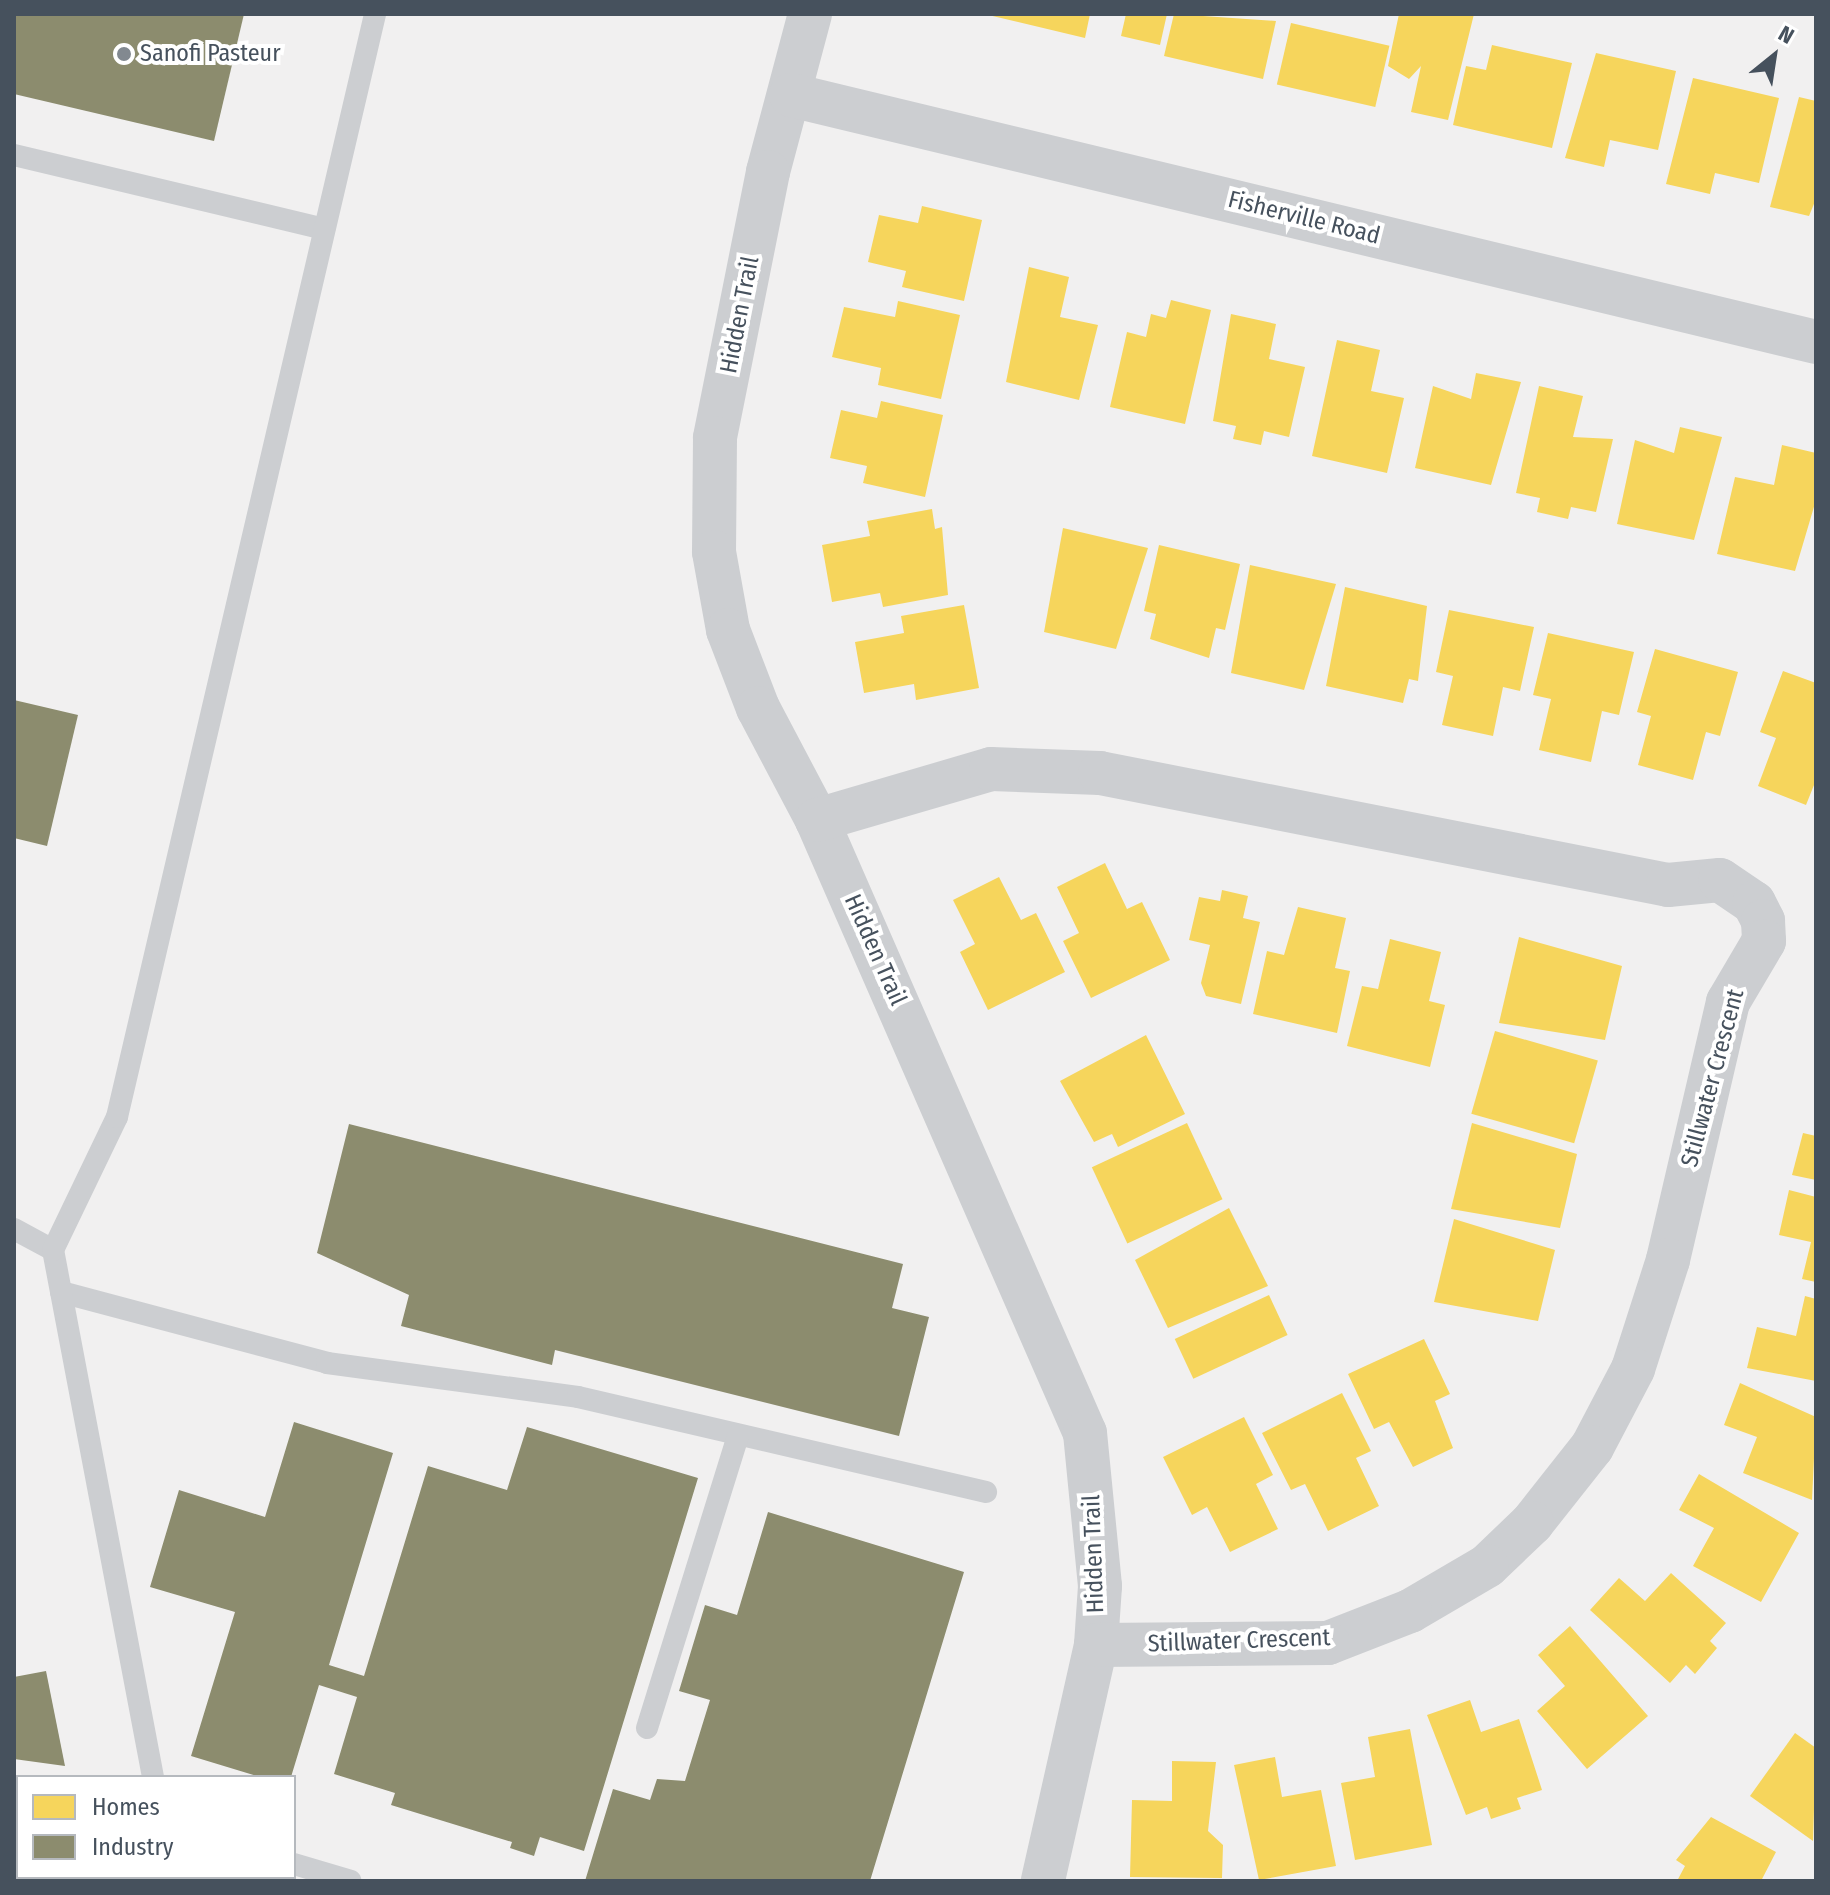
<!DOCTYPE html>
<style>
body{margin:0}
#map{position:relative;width:1830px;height:1895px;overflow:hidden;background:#f1f0f0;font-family:"Fira Sans Condensed",sans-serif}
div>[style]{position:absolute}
.homes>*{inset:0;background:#f6d55c;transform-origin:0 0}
.industry>*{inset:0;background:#8c8c6e}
.lane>*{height:22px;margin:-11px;padding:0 11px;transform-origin:11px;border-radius:11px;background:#ccced1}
.street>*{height:44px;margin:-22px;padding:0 22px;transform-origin:22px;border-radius:22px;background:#ccced1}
.dots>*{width:22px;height:22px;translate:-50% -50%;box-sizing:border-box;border:4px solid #fff;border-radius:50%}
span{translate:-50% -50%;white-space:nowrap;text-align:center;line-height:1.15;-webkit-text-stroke:8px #fff;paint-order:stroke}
.poi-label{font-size:24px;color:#46515d}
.left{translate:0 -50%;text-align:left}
.street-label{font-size:24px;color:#46515d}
.frame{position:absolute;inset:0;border:16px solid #46515d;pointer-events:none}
.legend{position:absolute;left:16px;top:1775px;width:280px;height:104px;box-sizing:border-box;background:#fff;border:2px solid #b5b9be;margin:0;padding:10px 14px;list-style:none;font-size:24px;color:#46515d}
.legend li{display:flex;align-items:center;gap:16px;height:40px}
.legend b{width:40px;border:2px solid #b5b9be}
.north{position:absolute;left:1734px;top:16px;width:80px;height:80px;-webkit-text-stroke:6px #fff;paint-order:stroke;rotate:30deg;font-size:22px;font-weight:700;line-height:32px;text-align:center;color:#46515d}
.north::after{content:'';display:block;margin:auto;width:28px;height:36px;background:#46515d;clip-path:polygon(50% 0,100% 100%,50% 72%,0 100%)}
</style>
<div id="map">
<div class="homes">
<i style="clip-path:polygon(984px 14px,1090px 14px,1085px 38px)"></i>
<i style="clip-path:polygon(1126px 14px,1167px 14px,1160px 45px,1121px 36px)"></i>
<i style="clip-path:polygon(1174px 14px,1276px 21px,1263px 79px,1164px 56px)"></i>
<i style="clip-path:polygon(1399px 14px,1474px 14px,1448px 120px,1411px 112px,1421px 66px,1409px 79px,1388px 66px)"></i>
<i style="left:1291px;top:23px;width:101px;height:63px;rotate:13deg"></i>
<i style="clip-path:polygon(1492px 45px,1572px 63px,1552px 148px,1453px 125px,1466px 66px,1486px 70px)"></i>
<i style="clip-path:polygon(1596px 53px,1676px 71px,1658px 150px,1610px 140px,1604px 167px,1565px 158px)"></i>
<i style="clip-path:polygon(1693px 78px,1779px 98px,1759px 183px,1715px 173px,1710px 194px,1666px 184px)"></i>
<i style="clip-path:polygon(1799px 97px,1816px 101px,1816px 199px,1809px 216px,1770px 207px)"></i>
<i style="clip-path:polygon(922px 206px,982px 220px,964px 301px,902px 287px,906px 271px,868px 262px,879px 215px,918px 223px)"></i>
<i style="clip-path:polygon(1029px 267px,1069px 277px,1060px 317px,1098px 325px,1079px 400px,1006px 382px)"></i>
<i style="clip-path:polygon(1171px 300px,1211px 310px,1185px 424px,1110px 407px,1127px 332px,1146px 337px,1151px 314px,1166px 318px)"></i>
<i style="clip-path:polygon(898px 301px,960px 315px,941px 399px,878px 385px,881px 368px,832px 357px,844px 307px,895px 317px)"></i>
<i style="clip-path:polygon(1231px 314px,1276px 324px,1269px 359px,1305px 367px,1289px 437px,1264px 431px,1261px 445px,1233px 439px,1236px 426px,1213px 421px)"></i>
<i style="clip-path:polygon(1337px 340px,1380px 350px,1371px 391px,1404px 398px,1387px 473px,1312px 456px)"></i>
<i style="clip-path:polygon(1476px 373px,1521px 382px,1491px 485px,1415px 468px,1433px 386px,1471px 399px)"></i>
<i style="clip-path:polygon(1539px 386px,1583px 396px,1573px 437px,1613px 439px,1596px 512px,1571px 507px,1568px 519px,1537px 512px,1540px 498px,1516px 493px)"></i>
<i style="clip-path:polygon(881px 401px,943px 415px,925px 497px,863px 483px,867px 466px,830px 458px,841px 410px,877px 418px)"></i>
<i style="clip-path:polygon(1680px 427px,1722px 437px,1694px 540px,1617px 524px,1635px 440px,1674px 453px)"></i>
<i style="clip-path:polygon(1782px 445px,1816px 453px,1816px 500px,1795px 571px,1717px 554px,1735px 477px,1774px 485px)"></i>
<i style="clip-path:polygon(932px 509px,935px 529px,942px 527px,948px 595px,883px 607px,880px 593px,832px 602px,822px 545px,870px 536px,867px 521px)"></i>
<i style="clip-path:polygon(1063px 528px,1148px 548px,1116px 649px,1044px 632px)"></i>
<i style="clip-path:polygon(1159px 545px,1240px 564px,1225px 630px,1216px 628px,1209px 658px,1150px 639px,1156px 614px,1144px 611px)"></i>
<i style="clip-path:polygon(1250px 565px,1336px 584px,1304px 690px,1231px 673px)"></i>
<i style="clip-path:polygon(1345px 587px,1427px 606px,1418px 681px,1409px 679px,1403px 703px,1326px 686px)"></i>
<i style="clip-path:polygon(964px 605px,979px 688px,916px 700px,914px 684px,864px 693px,855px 642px,904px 633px,901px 616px)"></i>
<i style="clip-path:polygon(1449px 610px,1534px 627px,1520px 691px,1503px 687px,1493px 736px,1442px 725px,1453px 676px,1436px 672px)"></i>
<i style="clip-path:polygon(1548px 633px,1634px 652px,1619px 715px,1602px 711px,1591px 762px,1539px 750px,1551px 699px,1533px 695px)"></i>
<i style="clip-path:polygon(1655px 649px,1738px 672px,1720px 736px,1706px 732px,1693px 780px,1638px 765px,1651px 716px,1637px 712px)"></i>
<i style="clip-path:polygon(1783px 671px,1816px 683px,1816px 780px,1806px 805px,1758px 786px,1776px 738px,1760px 732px)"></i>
<i style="clip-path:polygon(1105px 863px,1127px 909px,1142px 902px,1170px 960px,1091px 998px,1063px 941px,1079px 933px,1057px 887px)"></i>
<i style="clip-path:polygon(999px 877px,1021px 920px,1036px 913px,1065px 972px,988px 1010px,960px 952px,975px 944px,953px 900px)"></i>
<i style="clip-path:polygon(1222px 890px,1248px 896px,1243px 918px,1260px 922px,1241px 1004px,1206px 996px,1201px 983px,1210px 945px,1189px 940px,1199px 897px,1220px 901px)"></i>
<i style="clip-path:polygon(1298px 907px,1346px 918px,1335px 968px,1350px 971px,1337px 1033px,1253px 1014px,1267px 951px,1284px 955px)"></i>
<i style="clip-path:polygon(1519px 937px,1622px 966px,1605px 1040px,1499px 1023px)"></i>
<i style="clip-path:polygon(1390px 939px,1441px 952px,1429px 1001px,1445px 1005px,1430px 1067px,1347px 1046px,1362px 986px,1378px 989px)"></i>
<i style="left:1495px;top:1031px;width:107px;height:86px;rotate:16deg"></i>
<i style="clip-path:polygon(1146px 1035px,1185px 1114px,1118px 1147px,1112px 1134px,1094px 1142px,1060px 1081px)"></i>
<i style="left:1187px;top:1123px;width:84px;height:105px;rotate:65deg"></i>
<i style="clip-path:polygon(1472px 1123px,1577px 1154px,1560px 1228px,1451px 1209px)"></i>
<i style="clip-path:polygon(1803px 1133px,1816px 1136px,1816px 1180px,1792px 1175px)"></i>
<i style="clip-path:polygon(1789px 1190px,1816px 1197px,1816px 1282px,1802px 1279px,1811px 1242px,1779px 1235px)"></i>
<i style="clip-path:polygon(1229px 1208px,1268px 1286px,1168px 1328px,1135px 1260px)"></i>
<i style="clip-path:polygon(1454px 1219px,1555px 1250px,1538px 1321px,1434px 1302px)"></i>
<i style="left:1269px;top:1295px;width:44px;height:104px;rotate:65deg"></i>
<i style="clip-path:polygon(1805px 1296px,1816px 1299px,1816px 1381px,1747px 1368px,1757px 1327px,1796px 1336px)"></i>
<i style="clip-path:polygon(1424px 1339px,1450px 1394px,1435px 1401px,1453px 1448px,1413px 1467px,1389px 1422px,1374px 1429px,1348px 1374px)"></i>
<i style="clip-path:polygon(1740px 1383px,1816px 1417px,1812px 1500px,1743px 1473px,1757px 1437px,1724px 1425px)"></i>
<i style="clip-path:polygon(1342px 1393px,1371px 1451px,1356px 1458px,1379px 1506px,1328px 1531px,1305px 1484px,1291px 1490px,1262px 1433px)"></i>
<i style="clip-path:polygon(1244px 1417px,1273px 1475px,1256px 1484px,1278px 1529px,1230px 1552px,1207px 1507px,1192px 1515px,1163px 1457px)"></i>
<i style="clip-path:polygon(1699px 1474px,1799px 1533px,1761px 1602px,1693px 1566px,1714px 1528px,1679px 1510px)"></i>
<i style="clip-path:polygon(1671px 1573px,1726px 1623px,1710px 1641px,1717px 1648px,1695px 1674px,1686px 1665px,1670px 1683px,1590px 1610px,1619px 1578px,1645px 1601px)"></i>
<i style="clip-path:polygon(1570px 1626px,1648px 1716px,1587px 1769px,1537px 1711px,1565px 1686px,1538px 1655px)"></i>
<i style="clip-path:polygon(1470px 1700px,1481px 1732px,1519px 1719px,1542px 1790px,1517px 1798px,1521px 1809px,1491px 1819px,1487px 1807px,1466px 1815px,1427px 1715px)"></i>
<i style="clip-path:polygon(1410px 1729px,1432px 1845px,1355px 1860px,1341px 1783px,1375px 1777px,1368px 1737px)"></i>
<i style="clip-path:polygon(1795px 1733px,1816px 1748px,1813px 1841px,1750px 1796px)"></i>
<i style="clip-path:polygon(1275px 1757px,1282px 1797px,1321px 1790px,1336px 1866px,1259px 1880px,1234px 1765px)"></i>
<i style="clip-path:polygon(1172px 1761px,1216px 1762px,1208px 1831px,1223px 1845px,1222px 1878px,1130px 1877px,1132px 1800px,1172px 1801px)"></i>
<i style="clip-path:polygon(1711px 1817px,1776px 1852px,1761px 1881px,1677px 1881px,1685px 1866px,1676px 1860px)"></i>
<i style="clip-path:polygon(14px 1870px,18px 1877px,53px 1881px,14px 1881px)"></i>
</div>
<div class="industry">
<i style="clip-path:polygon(14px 14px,244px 14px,214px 141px,14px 94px)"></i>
<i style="clip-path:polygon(14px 700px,78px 715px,47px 846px,14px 838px)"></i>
<i style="clip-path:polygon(349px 1124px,903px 1264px,892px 1308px,929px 1317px,899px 1436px,555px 1350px,552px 1365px,401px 1326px,409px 1295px,317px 1253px)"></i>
<i style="clip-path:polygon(294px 1422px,393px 1453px,329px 1665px,364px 1676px,428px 1466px,507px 1490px,527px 1427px,698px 1478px,584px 1851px,540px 1837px,534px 1856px,510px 1848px,512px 1842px,391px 1805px,395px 1793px,334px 1774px,357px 1697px,319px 1685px,291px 1777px,260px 1777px,191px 1756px,235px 1612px,150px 1587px,179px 1490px,265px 1517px)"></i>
<i style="clip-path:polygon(768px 1512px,964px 1572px,870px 1881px,585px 1881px,613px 1789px,650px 1800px,657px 1779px,685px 1781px,710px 1700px,679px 1691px,705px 1605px,737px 1615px)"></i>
<i style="clip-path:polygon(46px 1671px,65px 1766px,14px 1759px,14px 1677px)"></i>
</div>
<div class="lane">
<i style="left:14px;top:155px;width:319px;rotate:13.4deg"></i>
<i style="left:14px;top:1229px;width:44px;rotate:28.3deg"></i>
<i style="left:61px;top:1292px;width:275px;rotate:14.9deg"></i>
<i style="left:327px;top:1363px;width:253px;rotate:7.7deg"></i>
<i style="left:578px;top:1397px;width:419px;rotate:13.1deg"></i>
<i style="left:647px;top:1728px;width:307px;rotate:-72.7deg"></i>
<i style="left:153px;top:1777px;width:536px;rotate:-100.74deg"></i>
<i style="left:53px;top:1250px;width:148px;rotate:-64.3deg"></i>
<i style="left:117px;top:1117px;width:1133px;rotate:-76.83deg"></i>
<i style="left:14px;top:1804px;width:4px;rotate:14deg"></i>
<i style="left:294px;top:1864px;width:59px;rotate:16.6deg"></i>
</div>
<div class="street">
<i style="left:810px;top:14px;width:163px;rotate:104.9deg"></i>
<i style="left:768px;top:172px;width:271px;rotate:101.3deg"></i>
<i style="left:715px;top:438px;width:114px;rotate:90.5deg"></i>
<i style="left:714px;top:552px;width:79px;rotate:79.8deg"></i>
<i style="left:728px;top:630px;width:84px;rotate:69deg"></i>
<i style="left:758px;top:708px;width:127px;rotate:62.2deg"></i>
<i style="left:817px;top:820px;width:669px;rotate:66.39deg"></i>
<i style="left:1085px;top:1433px;width:154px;rotate:84.4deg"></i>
<i style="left:1100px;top:1586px;width:59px;rotate:93.9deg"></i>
<i style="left:1096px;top:1645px;width:242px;rotate:102.7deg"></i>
<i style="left:791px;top:95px;width:1054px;rotate:13.55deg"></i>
<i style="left:817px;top:820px;width:181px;rotate:-16.3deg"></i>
<i style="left:991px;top:769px;width:109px;rotate:2.1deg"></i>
<i style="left:1100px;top:773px;width:579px;rotate:11.15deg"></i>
<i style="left:1668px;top:885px;width:52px;rotate:-5.5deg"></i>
<i style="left:1720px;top:880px;width:41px;rotate:34.1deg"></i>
<i style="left:1754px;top:903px;width:20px;rotate:63deg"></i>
<i style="left:1763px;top:921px;width:20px;rotate:87deg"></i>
<i style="left:1764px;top:941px;width:71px;rotate:120.5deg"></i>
<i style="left:1728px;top:1002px;width:265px;rotate:103.1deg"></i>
<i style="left:1668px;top:1260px;width:114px;rotate:107.8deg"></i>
<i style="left:1633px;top:1369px;width:88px;rotate:117.7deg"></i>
<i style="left:1592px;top:1447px;width:97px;rotate:128.3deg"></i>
<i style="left:1532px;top:1523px;width:62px;rotate:136.3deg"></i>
<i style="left:1487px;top:1566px;width:89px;rotate:149.7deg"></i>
<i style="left:1410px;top:1611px;width:88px;rotate:158.7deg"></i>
<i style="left:1328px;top:1643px;width:232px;rotate:179.5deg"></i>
</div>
<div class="dots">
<i style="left:124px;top:54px;background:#828990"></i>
</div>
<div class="poi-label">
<span class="left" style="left:140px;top:54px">Sanofi Pasteur</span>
</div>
<div class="street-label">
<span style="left:1304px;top:218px;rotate:14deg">Fisherville Road</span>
<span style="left:740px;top:315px;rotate:-79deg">Hidden Trail</span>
<span style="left:875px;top:950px;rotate:66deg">Hidden Trail</span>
<span style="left:1713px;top:1078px;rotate:-75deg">Stillwater Crescent</span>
<span style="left:1094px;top:1554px;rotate:-92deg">Hidden Trail</span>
<span style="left:1239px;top:1641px;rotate:-2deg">Stillwater Crescent</span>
</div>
<div class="frame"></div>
<ul class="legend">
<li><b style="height:22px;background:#f6d55c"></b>Homes</li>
<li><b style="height:22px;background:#8c8c6e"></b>Industry</li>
</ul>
<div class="north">N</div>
</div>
